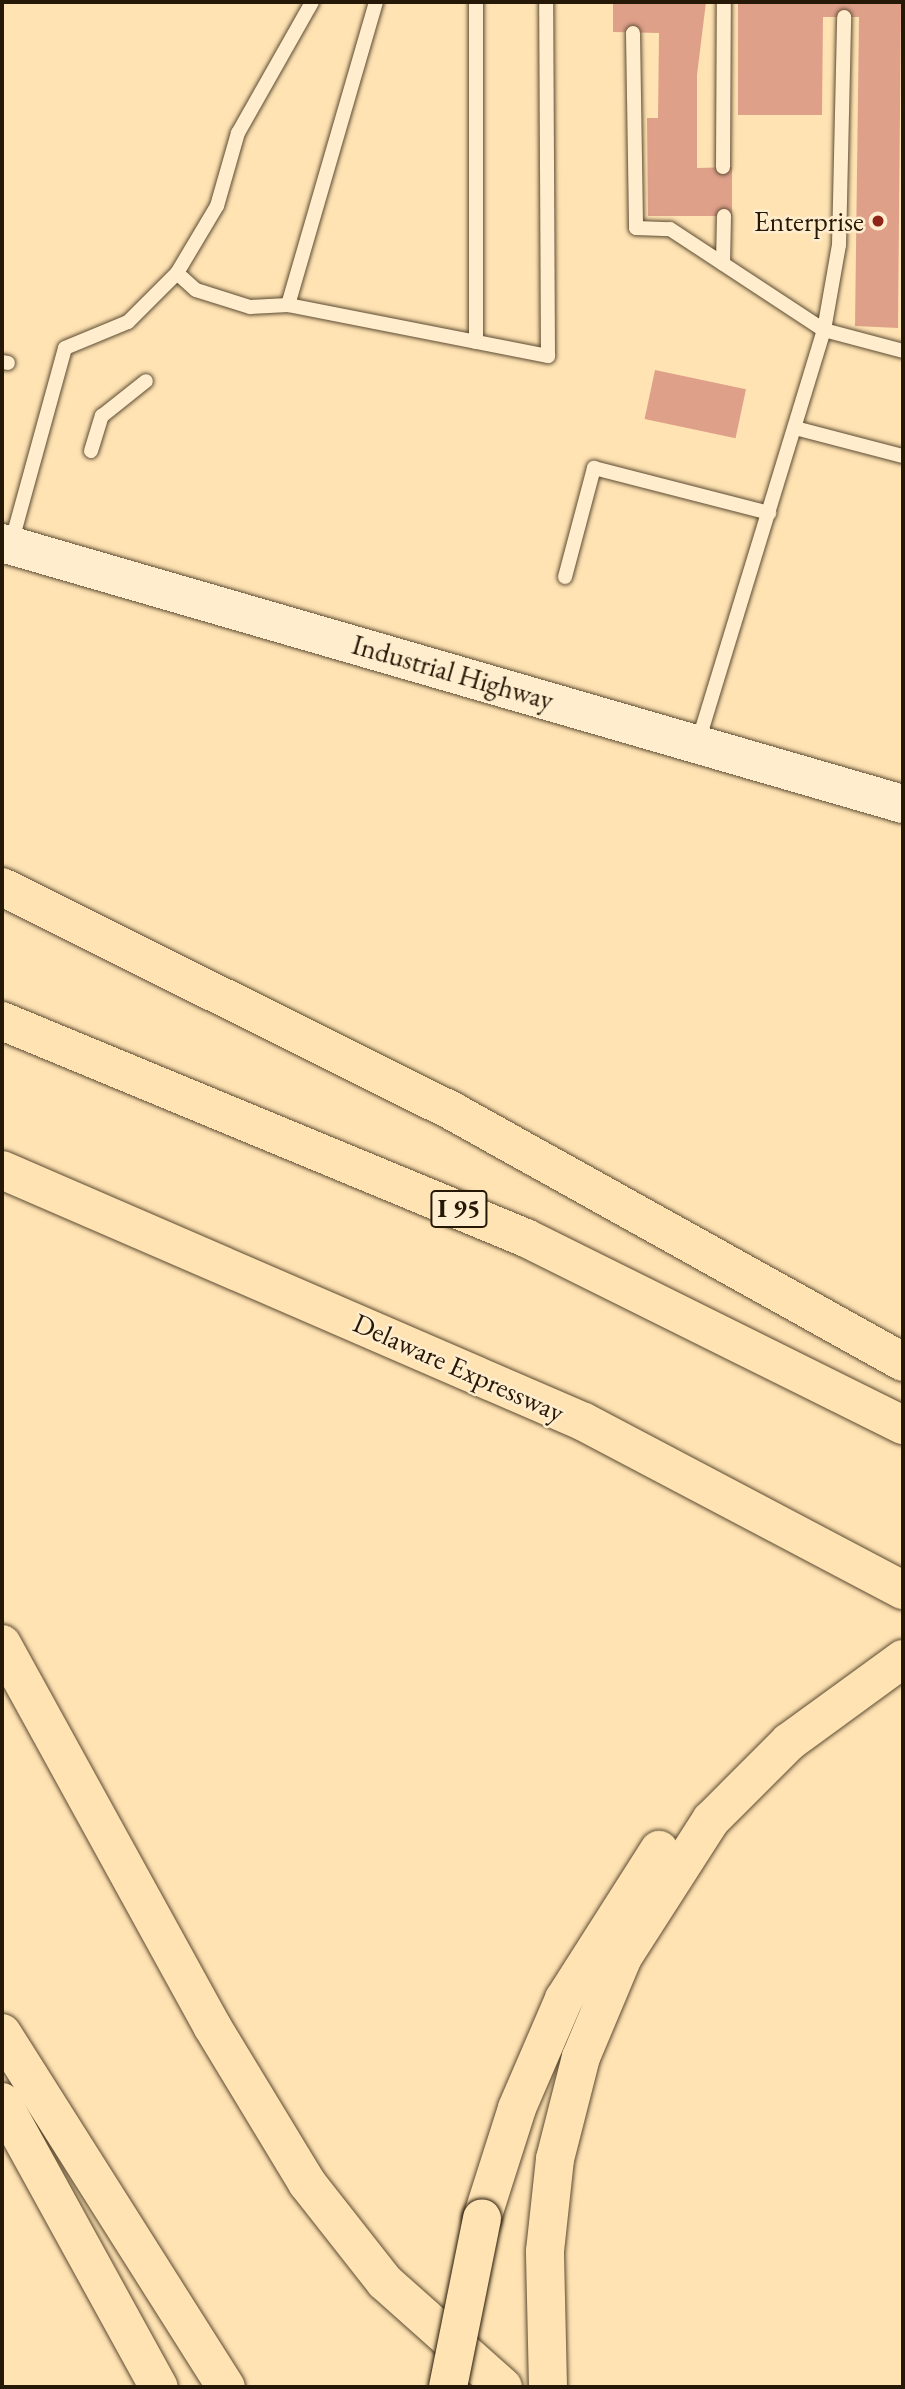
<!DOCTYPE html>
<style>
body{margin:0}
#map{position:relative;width:905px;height:2389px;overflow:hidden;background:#ffe3b3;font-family:"EB Garamond",serif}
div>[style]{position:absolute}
.building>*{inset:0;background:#dfa08a;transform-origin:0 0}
.roads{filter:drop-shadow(0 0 2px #5c4b32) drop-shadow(0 0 2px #5c4b32)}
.lane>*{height:14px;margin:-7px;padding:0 7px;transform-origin:7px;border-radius:7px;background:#ffedce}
.secondary>*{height:38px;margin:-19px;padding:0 19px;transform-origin:19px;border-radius:19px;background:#ffedce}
.highway>*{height:38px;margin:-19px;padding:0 19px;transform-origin:19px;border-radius:19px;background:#ffe3b3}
.bridges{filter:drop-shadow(0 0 2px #261807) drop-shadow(0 0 2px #261807)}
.highway-bridge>*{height:38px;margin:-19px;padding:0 19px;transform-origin:19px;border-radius:19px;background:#ffe3b3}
.dots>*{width:19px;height:19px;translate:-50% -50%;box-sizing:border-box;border:4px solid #ffedce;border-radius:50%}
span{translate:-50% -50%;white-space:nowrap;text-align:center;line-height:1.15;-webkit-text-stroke:5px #ffedce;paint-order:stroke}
.shield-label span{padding:2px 5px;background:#ffedce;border:2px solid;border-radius:5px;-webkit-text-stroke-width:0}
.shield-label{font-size:26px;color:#261807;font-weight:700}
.poi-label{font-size:28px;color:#261807}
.right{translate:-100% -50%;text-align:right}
.street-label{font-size:28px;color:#261807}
.frame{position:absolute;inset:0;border:4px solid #261807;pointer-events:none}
</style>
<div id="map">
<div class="building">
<i style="clip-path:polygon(613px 2px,706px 2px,697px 75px,697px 168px,732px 167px,732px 216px,648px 216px,647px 118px,658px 118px,659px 33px,613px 32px)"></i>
<i style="clip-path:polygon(738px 2px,901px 2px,898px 328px,855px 326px,859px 17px,823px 17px,822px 115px,738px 115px)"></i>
<i style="left:655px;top:370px;width:93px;height:50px;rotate:12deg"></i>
</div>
<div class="roads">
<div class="lane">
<i style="left:476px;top:2px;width:340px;rotate:90deg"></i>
<i style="left:633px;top:33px;width:195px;rotate:89.1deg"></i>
<i style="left:636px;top:228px;width:34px;rotate:2deg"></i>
<i style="left:670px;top:229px;width:184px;rotate:33.3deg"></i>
<i style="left:824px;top:330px;width:82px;rotate:14.9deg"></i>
<i style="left:723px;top:167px;width:165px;rotate:-89.7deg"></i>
<i style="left:723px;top:264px;width:48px;rotate:-88.8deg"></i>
<i style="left:177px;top:273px;width:25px;rotate:42deg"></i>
<i style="left:196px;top:290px;width:57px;rotate:17.5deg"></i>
<i style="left:250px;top:307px;width:38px;rotate:-3deg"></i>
<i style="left:288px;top:305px;width:265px;rotate:11.1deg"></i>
<i style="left:548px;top:356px;width:354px;rotate:-90.3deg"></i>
<i style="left:288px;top:305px;width:316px;rotate:-73.8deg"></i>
<i style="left:2px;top:362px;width:6px;rotate:9deg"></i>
<i style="left:799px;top:429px;width:107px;rotate:14.6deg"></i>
<i style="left:91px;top:451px;width:37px;rotate:-73deg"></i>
<i style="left:102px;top:416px;width:56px;rotate:-38.5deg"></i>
<i style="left:11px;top:544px;width:203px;rotate:-74.6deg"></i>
<i style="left:65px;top:348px;width:68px;rotate:-22.4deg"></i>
<i style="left:128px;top:322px;width:69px;rotate:-45deg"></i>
<i style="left:177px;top:273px;width:78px;rotate:-59.2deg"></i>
<i style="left:217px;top:206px;width:76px;rotate:-74deg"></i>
<i style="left:238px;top:133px;width:150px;rotate:-60.5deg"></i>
<i style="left:565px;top:577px;width:113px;rotate:-75.1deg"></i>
<i style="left:594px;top:468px;width:181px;rotate:14.4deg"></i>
<i style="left:698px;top:742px;width:431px;rotate:-73deg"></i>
<i style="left:824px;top:330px;width:86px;rotate:-80deg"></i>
<i style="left:839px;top:245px;width:228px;rotate:-88.7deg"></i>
</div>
<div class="secondary">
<i style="left:2px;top:543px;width:938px;rotate:16.16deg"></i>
</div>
<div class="highway">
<i style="left:2px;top:887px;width:503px;rotate:26.46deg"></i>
<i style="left:452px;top:1111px;width:516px;rotate:29.1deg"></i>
<i style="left:2px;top:1021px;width:567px;rotate:22.5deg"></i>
<i style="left:526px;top:1238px;width:421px;rotate:26.4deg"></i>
<i style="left:2px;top:1170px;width:634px;rotate:23.41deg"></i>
<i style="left:584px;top:1422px;width:361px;rotate:27.8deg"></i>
<i style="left:2px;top:1644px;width:436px;rotate:61.2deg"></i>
<i style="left:212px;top:2026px;width:184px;rotate:58.8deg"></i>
<i style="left:307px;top:2183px;width:126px;rotate:51.8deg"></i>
<i style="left:385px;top:2282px;width:158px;rotate:41.7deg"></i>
<i style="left:2px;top:2033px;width:419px;rotate:57.7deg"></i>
<i style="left:2px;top:2102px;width:325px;rotate:61.2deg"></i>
<i style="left:482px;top:2218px;width:115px;rotate:-72.3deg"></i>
<i style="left:517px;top:2108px;width:119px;rotate:-66.7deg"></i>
<i style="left:564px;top:1999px;width:177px;rotate:-57.5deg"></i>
<i style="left:548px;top:2387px;width:136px;rotate:-91.3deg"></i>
<i style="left:545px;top:2251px;width:93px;rotate:-83.8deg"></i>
<i style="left:555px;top:2159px;width:105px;rotate:-75.7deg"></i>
<i style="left:581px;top:2057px;width:108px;rotate:-67.2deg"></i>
<i style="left:623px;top:1957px;width:163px;rotate:-57.3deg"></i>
<i style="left:711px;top:1820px;width:110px;rotate:-45deg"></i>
<i style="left:789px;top:1742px;width:141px;rotate:-36.1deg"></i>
</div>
</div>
<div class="bridges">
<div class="highway-bridge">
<i style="left:448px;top:2387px;width:172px;rotate:-78.6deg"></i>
</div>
</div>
<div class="dots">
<i style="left:878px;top:221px;background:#8f2418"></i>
</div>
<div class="shield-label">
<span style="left:459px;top:1209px">I 95</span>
</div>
<div class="poi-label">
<span class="right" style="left:864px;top:221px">Enterprise</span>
</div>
<div class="street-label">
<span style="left:453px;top:672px;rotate:16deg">Industrial Highway</span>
<span style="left:459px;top:1367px;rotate:24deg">Delaware Expressway</span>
</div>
<div class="frame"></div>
</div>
